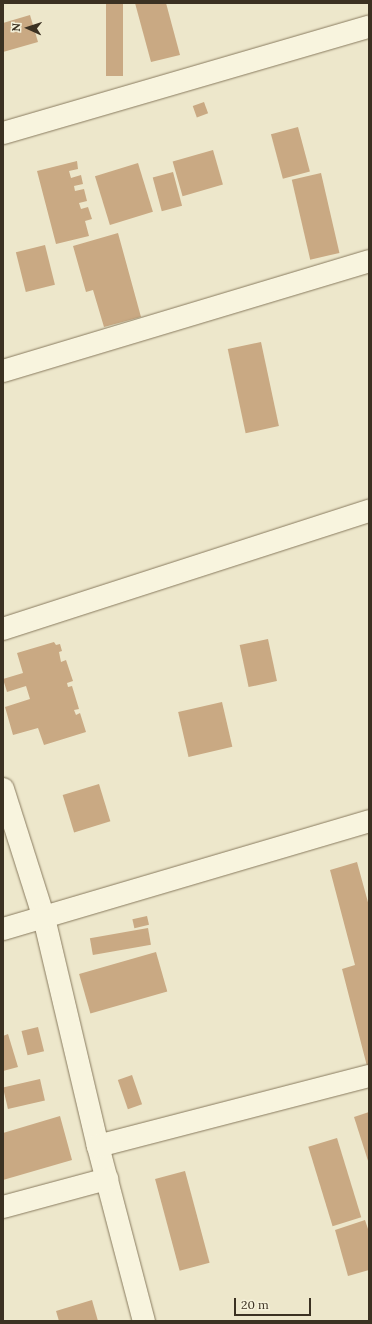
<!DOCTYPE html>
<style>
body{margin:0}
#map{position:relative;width:372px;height:1324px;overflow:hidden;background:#ede7cb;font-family:Lora,serif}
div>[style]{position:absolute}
.building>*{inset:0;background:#c9a983;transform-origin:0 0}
.roads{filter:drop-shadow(0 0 1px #897b5f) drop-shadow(0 0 1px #897b5f)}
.minor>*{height:22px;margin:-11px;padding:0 11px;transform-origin:11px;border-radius:11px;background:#f8f4de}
span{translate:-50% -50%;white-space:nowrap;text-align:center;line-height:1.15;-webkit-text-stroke:3px #f5f1da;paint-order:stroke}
.frame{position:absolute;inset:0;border:4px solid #3b3122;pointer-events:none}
.north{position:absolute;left:8px;top:8px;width:40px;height:40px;-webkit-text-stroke:3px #f5f1da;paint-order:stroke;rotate:273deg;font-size:11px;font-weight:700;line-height:16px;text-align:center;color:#3b3122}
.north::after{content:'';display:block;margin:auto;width:14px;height:18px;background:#3b3122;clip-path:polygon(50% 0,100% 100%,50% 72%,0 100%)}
.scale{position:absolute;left:234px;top:1298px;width:77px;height:18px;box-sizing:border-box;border:2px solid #3b3122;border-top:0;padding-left:5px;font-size:12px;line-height:14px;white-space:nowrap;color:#3b3122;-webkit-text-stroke:3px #f5f1da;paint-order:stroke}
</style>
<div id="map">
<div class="building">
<i style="left:106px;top:3px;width:17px;height:73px"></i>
<i style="clip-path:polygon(135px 3px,166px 3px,180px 55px,151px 62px)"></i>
<i style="clip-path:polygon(30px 15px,38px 42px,3px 52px,3px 23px)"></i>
<i style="left:204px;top:102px;width:12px;height:12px;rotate:70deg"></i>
<i style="left:298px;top:127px;width:46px;height:28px;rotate:75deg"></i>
<i style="left:213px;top:150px;width:36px;height:42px;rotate:74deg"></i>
<i style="clip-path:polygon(77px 161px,78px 169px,69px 171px,71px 178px,81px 175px,83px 184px,74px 186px,75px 191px,84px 189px,87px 201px,79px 203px,81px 209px,88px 207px,92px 219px,85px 221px,89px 236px,56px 244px,37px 171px)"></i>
<i style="left:138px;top:163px;width:51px;height:45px;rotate:73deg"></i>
<i style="left:173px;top:172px;width:35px;height:21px;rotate:75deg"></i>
<i style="left:321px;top:173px;width:82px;height:30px;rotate:77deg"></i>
<i style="clip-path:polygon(118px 233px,141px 317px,104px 327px,93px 290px,86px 292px,73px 246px)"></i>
<i style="left:45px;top:245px;width:41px;height:30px;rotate:76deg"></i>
<i style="left:261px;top:342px;width:86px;height:34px;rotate:78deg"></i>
<i style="left:268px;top:639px;width:43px;height:29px;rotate:78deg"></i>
<i style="clip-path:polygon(54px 642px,56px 645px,60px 644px,62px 651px,59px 652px,61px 662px,66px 660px,73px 681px,67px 683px,68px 687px,72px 686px,79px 709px,74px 710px,76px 715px,80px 713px,86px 732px,44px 745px,38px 728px,13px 735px,5px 707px,30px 699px,26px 686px,7px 692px,3px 679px,23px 673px,17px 653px)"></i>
<i style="left:222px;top:702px;width:46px;height:45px;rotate:77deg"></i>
<i style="left:99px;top:784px;width:39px;height:38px;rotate:73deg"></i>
<i style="clip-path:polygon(357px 862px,369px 906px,368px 1070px,342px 969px,355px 965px,330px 870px)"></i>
<i style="left:147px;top:916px;width:9px;height:15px;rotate:77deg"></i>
<i style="left:148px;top:928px;width:17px;height:59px;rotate:80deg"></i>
<i style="left:156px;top:952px;width:41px;height:80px;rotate:74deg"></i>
<i style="left:38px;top:1027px;width:25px;height:17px;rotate:76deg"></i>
<i style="clip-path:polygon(8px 1034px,18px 1067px,3px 1071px,3px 1036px)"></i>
<i style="left:132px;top:1075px;width:31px;height:15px;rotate:71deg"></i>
<i style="left:40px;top:1079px;width:22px;height:38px;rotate:77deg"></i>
<i style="clip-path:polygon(369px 1112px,369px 1164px,354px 1117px)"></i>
<i style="clip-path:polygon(60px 1116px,72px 1160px,3px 1180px,3px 1133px)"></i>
<i style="left:337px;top:1138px;width:83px;height:30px;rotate:73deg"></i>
<i style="left:185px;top:1171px;width:95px;height:31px;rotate:75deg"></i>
<i style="clip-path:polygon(365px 1220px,369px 1232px,369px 1270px,348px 1276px,335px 1230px)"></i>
<i style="clip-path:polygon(92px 1300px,98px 1321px,59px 1321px,56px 1311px)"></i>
</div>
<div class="roads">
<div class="minor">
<i style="left:3px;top:133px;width:381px;rotate:-16.2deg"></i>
<i style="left:3px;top:371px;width:382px;rotate:-16.7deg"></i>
<i style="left:3px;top:629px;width:385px;rotate:-17.9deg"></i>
<i style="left:3px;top:789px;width:135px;rotate:72.4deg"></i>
<i style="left:44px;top:918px;width:234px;rotate:76.7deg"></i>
<i style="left:98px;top:1146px;width:181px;rotate:75.3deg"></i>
<i style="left:3px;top:929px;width:382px;rotate:-16.4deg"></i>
<i style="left:98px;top:1146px;width:280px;rotate:-14.5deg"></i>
<i style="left:3px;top:1207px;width:108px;rotate:-15.1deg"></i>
</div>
</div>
<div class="frame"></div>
<div class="north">N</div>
<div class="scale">20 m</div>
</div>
